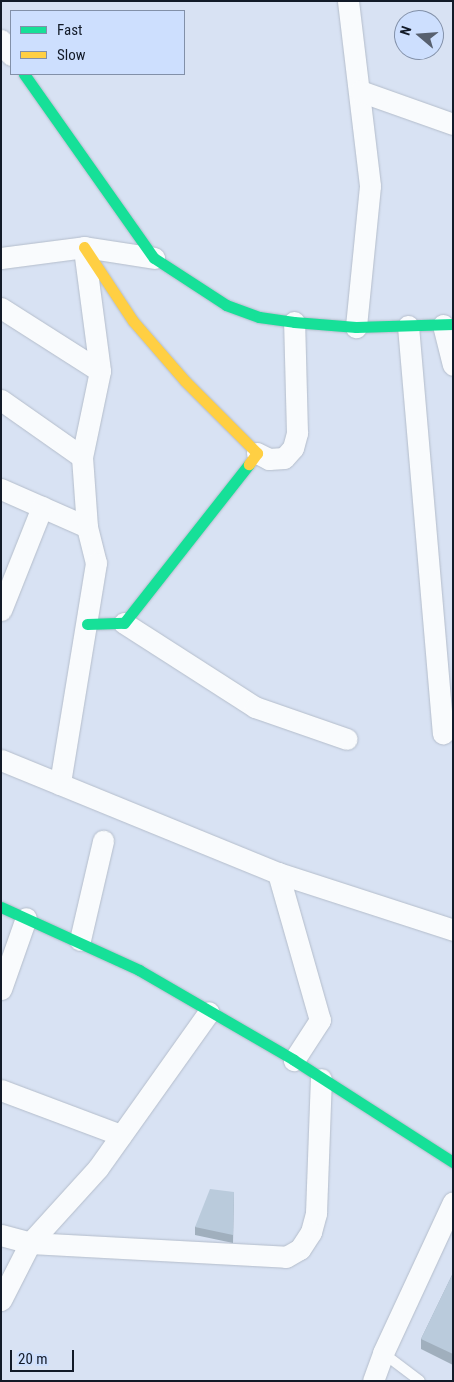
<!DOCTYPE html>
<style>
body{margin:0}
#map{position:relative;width:454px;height:1382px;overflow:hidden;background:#d8e2f3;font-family:"Roboto Condensed",sans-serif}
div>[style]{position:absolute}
.roads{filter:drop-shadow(0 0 1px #b4bdcb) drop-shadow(0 0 1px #b4bdcb)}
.lane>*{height:10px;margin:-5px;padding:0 5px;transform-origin:5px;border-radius:5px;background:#f9fbfd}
.street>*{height:21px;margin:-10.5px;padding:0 10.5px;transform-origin:10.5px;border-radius:10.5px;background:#f9fbfd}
.fast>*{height:11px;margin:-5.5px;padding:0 5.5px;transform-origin:5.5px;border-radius:5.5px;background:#16e098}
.slow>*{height:11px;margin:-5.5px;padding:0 5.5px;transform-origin:5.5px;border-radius:5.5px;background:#ffcf43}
.wall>*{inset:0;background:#a0afbd}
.building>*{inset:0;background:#bacbdc}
span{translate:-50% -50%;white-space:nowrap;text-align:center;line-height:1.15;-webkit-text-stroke:4px #cddffe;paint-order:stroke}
.frame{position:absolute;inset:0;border:2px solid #121a28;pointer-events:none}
.legend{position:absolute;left:10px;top:10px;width:175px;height:65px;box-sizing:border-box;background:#cddffe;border:1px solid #8290a8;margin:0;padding:6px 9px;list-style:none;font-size:15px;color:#121a28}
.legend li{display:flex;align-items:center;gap:10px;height:25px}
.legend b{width:25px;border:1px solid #8290a8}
.north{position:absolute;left:394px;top:10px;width:50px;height:50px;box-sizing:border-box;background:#cddffe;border:1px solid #8290a8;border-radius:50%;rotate:288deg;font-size:14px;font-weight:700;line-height:20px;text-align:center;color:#121a28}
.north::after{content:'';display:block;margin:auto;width:18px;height:22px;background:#57606f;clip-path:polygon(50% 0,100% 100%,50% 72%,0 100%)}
.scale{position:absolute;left:10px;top:1350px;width:64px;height:22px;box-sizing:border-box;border:2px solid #121a28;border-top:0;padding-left:6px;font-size:15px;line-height:18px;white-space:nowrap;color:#121a28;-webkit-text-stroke:4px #cddffe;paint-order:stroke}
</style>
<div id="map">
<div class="roads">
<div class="lane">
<i style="left:383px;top:1353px;width:46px;rotate:37.1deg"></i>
</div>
<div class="street">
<i style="left:348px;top:1px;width:186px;rotate:83.2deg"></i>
<i style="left:370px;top:186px;width:142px;rotate:95.7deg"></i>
<i style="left:1px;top:40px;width:18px;rotate:56deg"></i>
<i style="left:360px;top:91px;width:99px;rotate:19.5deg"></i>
<i style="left:84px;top:249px;width:123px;rotate:82.5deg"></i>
<i style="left:1px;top:258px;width:84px;rotate:-7.5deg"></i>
<i style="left:84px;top:247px;width:71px;rotate:8.9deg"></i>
<i style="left:1px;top:308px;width:117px;rotate:32.5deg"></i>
<i style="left:100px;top:371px;width:88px;rotate:101.8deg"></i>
<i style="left:443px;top:325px;width:41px;rotate:76deg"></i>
<i style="left:408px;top:326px;width:409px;rotate:85.1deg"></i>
<i style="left:1px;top:400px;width:99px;rotate:35.1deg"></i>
<i style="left:82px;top:457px;width:70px;rotate:85.9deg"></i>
<i style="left:257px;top:453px;width:13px;rotate:27deg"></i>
<i style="left:269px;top:459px;width:15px;rotate:-4deg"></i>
<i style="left:284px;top:458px;width:13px;rotate:-48deg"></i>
<i style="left:293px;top:448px;width:16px;rotate:-75deg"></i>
<i style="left:297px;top:433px;width:111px;rotate:-91.5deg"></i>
<i style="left:1px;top:489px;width:94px;rotate:23.8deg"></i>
<i style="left:87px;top:527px;width:37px;rotate:76deg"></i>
<i style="left:96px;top:563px;width:224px;rotate:99.3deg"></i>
<i style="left:1px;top:610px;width:111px;rotate:-68.3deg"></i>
<i style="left:124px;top:623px;width:156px;rotate:32.7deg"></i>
<i style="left:255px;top:707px;width:97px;rotate:19.2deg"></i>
<i style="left:1px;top:760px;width:299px;rotate:22.2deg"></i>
<i style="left:278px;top:873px;width:184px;rotate:18deg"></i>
<i style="left:278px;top:873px;width:153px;rotate:74.1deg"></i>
<i style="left:320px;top:1020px;width:48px;rotate:123deg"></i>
<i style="left:80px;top:940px;width:102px;rotate:-76.9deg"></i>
<i style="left:1px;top:989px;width:75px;rotate:-70.6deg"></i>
<i style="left:1px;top:1090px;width:128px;rotate:20.6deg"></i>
<i style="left:1px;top:1235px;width:30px;rotate:15deg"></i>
<i style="left:30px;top:1243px;width:256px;rotate:3.1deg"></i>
<i style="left:286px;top:1257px;width:16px;rotate:-30deg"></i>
<i style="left:300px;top:1249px;width:20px;rotate:-57deg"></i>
<i style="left:311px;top:1232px;width:20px;rotate:-75deg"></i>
<i style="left:316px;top:1213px;width:134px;rotate:-87.9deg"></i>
<i style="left:1px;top:1300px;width:64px;rotate:-63deg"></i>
<i style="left:30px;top:1243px;width:101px;rotate:-47.8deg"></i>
<i style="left:98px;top:1168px;width:191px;rotate:-54.6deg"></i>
<i style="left:373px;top:1381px;width:30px;rotate:-70deg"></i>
<i style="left:383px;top:1353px;width:166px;rotate:-65.1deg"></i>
</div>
<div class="fast">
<i style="left:24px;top:74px;width:225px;rotate:54.8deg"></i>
<i style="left:154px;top:258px;width:86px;rotate:33.1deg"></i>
<i style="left:226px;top:305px;width:35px;rotate:20deg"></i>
<i style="left:259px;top:317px;width:35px;rotate:8deg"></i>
<i style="left:294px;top:322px;width:62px;rotate:4.6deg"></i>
<i style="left:356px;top:327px;width:97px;rotate:-1.8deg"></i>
<i style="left:87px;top:624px;width:37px;rotate:-2deg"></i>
<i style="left:124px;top:623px;width:202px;rotate:-51.8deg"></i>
<i style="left:1px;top:907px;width:152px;rotate:24.5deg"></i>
<i style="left:139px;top:970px;width:179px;rotate:30.1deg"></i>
<i style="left:294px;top:1060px;width:189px;rotate:32.7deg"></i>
</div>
<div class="slow">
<i style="left:84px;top:247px;width:89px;rotate:56.5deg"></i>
<i style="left:133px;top:321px;width:79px;rotate:49.1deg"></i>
<i style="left:185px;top:381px;width:102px;rotate:45deg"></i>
<i style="left:257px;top:453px;width:14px;rotate:126deg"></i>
</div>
</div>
<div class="wall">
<i style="clip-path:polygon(234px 1192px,233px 1243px,195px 1235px,195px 1227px)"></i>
<i style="clip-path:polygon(453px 1273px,453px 1365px,421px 1349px,421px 1339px)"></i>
</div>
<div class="building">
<i style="clip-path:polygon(210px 1189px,234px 1192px,233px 1235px,195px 1227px)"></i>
<i style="clip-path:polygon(453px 1273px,453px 1354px,421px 1339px)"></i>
</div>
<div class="frame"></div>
<ul class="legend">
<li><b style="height:6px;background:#16e098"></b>Fast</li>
<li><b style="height:6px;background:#ffcf43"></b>Slow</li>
</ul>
<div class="north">N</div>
<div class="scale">20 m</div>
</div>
